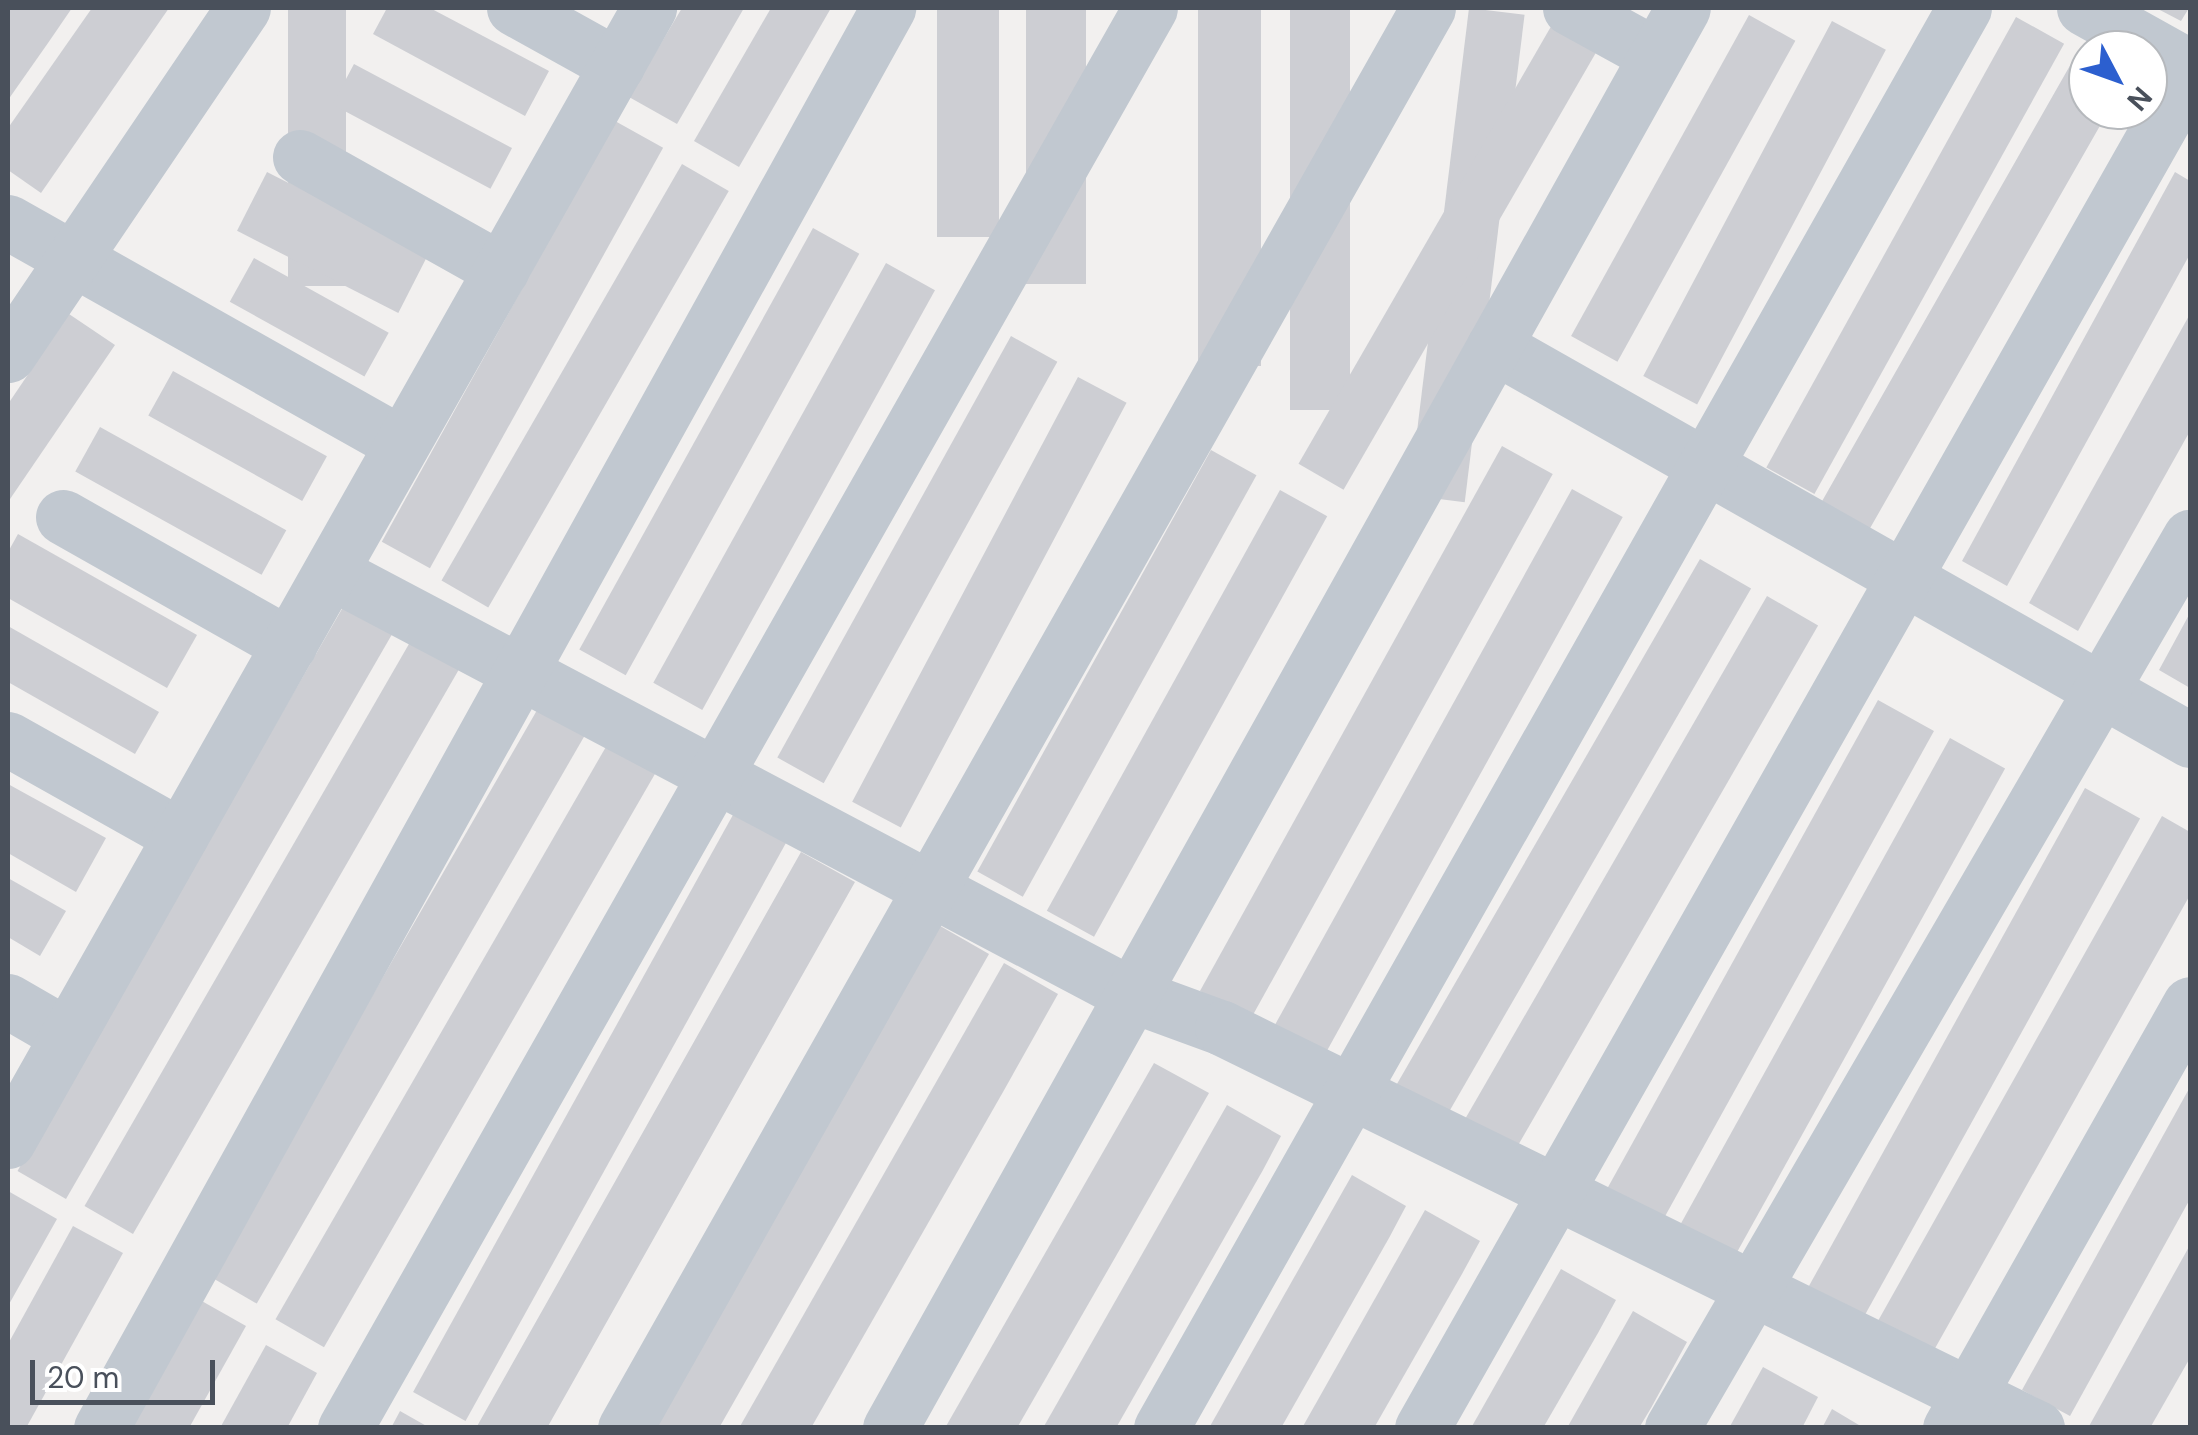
<!DOCTYPE html>
<style>
body{margin:0}
#map{position:relative;width:2198px;height:1435px;overflow:hidden;background:#f2f0ef;font-family:"DM Sans",sans-serif}
div>[style]{position:absolute}
.building>*{inset:0;background:#cdced3;transform-origin:0 0}
.street>*{height:55px;margin:-27.5px;padding:0 27.5px;transform-origin:27.5px;border-radius:27.5px;background:#c1c8d0}
span{translate:-50% -50%;white-space:nowrap;text-align:center;line-height:1.15;-webkit-text-stroke:8px #fff;paint-order:stroke}
.frame{position:absolute;inset:0;border:10px solid #49505b;pointer-events:none}
.north{position:absolute;left:2068px;top:30px;width:100px;height:100px;box-sizing:border-box;background:#fff;border:2px solid #b6b9bd;border-radius:50%;rotate:131deg;font-size:28px;font-weight:700;line-height:40px;text-align:center;color:#49505b}
.north::after{content:'';display:block;margin:auto;width:35px;height:45px;background:#2c5fcf;clip-path:polygon(50% 0,100% 100%,50% 72%,0 100%)}
.scale{position:absolute;left:30px;top:1360px;width:185px;height:45px;box-sizing:border-box;border:5px solid #49505b;border-top:0;padding-left:12px;font-size:30px;line-height:35px;white-space:nowrap;color:#49505b;-webkit-text-stroke:8px #fff;paint-order:stroke}
</style>
<div id="map">
<div class="building">
<i style="clip-path:polygon(72px 8px,48px 43px,8px 100px,9px 8px)"></i>
<i style="clip-path:polygon(92px 8px,169px 8px,41px 193px,8px 170px,8px 128px)"></i>
<i style="left:288px;top:8px;width:58px;height:278px"></i>
<i style="clip-path:polygon(387px 8px,430px 8px,549px 71px,525px 116px,373px 34px)"></i>
<i style="clip-path:polygon(682px 8px,744px 8px,677px 124px,629px 97px)"></i>
<i style="clip-path:polygon(771px 8px,831px 8px,739px 167px,694px 141px)"></i>
<i style="left:937px;top:8px;width:62px;height:229px"></i>
<i style="left:1026px;top:8px;width:60px;height:276px"></i>
<i style="left:1198px;top:8px;width:63px;height:358px"></i>
<i style="left:1290px;top:8px;width:60px;height:402px"></i>
<i style="left:1469px;top:8px;width:56px;height:491px;rotate:7deg"></i>
<i style="clip-path:polygon(2156px 8px,2189px 8px,2181px 21px)"></i>
<i style="left:1749px;top:15px;width:53px;height:367px;rotate:29deg"></i>
<i style="left:2016px;top:17px;width:55px;height:515px;rotate:29deg"></i>
<i style="left:1832px;top:21px;width:61px;height:402px;rotate:28deg"></i>
<i style="left:1553px;top:23px;width:52px;height:509px;rotate:30deg"></i>
<i style="clip-path:polygon(2076px 55px,2088px 62px,2088px 110px,2109px 110px,1869px 530px,1821px 503px)"></i>
<i style="left:354px;top:64px;width:179px;height:46px;rotate:28deg"></i>
<i style="left:615px;top:121px;width:55px;height:481px;rotate:29deg"></i>
<i style="left:682px;top:164px;width:54px;height:481px;rotate:30deg"></i>
<i style="left:267px;top:172px;width:181px;height:66px;rotate:27deg"></i>
<i style="clip-path:polygon(2175px 172px,2190px 181px,2190px 254px,2007px 586px,1962px 561px)"></i>
<i style="left:813px;top:228px;width:53px;height:482px;rotate:29deg"></i>
<i style="left:254px;top:258px;width:154px;height:50px;rotate:29deg"></i>
<i style="left:886px;top:263px;width:56px;height:480px;rotate:29deg"></i>
<i style="clip-path:polygon(69px 314px,115px 345px,8px 502px,8px 404px)"></i>
<i style="clip-path:polygon(2190px 314px,2190px 431px,2078px 631px,2029px 603px)"></i>
<i style="left:1011px;top:336px;width:53px;height:482px;rotate:29deg"></i>
<i style="left:173px;top:371px;width:176px;height:51px;rotate:29deg"></i>
<i style="left:1078px;top:377px;width:55px;height:481px;rotate:28deg"></i>
<i style="left:100px;top:427px;width:213px;height:51px;rotate:29deg"></i>
<i style="left:1502px;top:446px;width:58px;height:623px;rotate:29deg"></i>
<i style="left:1211px;top:450px;width:52px;height:482px;rotate:29deg"></i>
<i style="left:1572px;top:489px;width:58px;height:624px;rotate:29deg"></i>
<i style="left:1280px;top:490px;width:54px;height:481px;rotate:29deg"></i>
<i style="clip-path:polygon(18px 534px,197px 635px,167px 688px,8px 598px,8px 552px)"></i>
<i style="left:1700px;top:559px;width:59px;height:624px;rotate:30deg"></i>
<i style="left:1767px;top:596px;width:59px;height:624px;rotate:30deg"></i>
<i style="left:346px;top:602px;width:56px;height:657px;rotate:30deg"></i>
<i style="clip-path:polygon(2190px 613px,2190px 688px,2159px 670px)"></i>
<i style="clip-path:polygon(8px 626px,159px 712px,135px 754px,8px 682px)"></i>
<i style="left:413px;top:637px;width:56px;height:657px;rotate:30deg"></i>
<i style="left:1878px;top:700px;width:64px;height:587px;rotate:29deg"></i>
<i style="left:540px;top:705px;width:54px;height:660px;rotate:30deg"></i>
<i style="left:1950px;top:738px;width:63px;height:589px;rotate:29deg"></i>
<i style="left:607px;top:745px;width:56px;height:663px;rotate:30deg"></i>
<i style="clip-path:polygon(8px 784px,106px 838px,76px 892px,8px 853px)"></i>
<i style="left:2085px;top:788px;width:63px;height:588px;rotate:29deg"></i>
<i style="left:734px;top:813px;width:60px;height:662px;rotate:29deg"></i>
<i style="clip-path:polygon(2162px 816px,2190px 832px,2190px 895px,1929px 1359px,1874px 1328px)"></i>
<i style="clip-path:polygon(801px 852px,855px 882px,778px 1018px,547px 1428px,476px 1428px)"></i>
<i style="clip-path:polygon(8px 878px,66px 911px,40px 956px,8px 937px)"></i>
<i style="clip-path:polygon(935px 923px,989px 954px,841px 1214px,719px 1428px,647px 1428px)"></i>
<i style="clip-path:polygon(1004px 963px,1058px 994px,1003px 1092px,811px 1428px,739px 1428px)"></i>
<i style="clip-path:polygon(1154px 1063px,1209px 1093px,1116px 1256px,1017px 1428px,945px 1428px)"></i>
<i style="clip-path:polygon(2190px 1087px,2190px 1199px,2070px 1416px,2022px 1390px)"></i>
<i style="clip-path:polygon(1227px 1105px,1281px 1136px,1263px 1170px,1116px 1428px,1043px 1428px)"></i>
<i style="clip-path:polygon(1352px 1175px,1406px 1206px,1389px 1238px,1281px 1428px,1209px 1428px)"></i>
<i style="clip-path:polygon(8px 1191px,57px 1219px,8px 1306px)"></i>
<i style="clip-path:polygon(1425px 1210px,1480px 1241px,1462px 1274px,1374px 1428px,1302px 1428px)"></i>
<i style="clip-path:polygon(73px 1226px,123px 1253px,26px 1428px,8px 1428px,8px 1344px)"></i>
<i style="clip-path:polygon(2190px 1245px,2190px 1358px,2150px 1428px,2088px 1428px)"></i>
<i style="clip-path:polygon(1561px 1269px,1616px 1300px,1598px 1333px,1543px 1428px,1471px 1428px)"></i>
<i style="clip-path:polygon(200px 1300px,246px 1326px,189px 1428px,128px 1428px)"></i>
<i style="clip-path:polygon(1633px 1311px,1687px 1342px,1651px 1408px,1639px 1428px,1567px 1428px)"></i>
<i style="clip-path:polygon(266px 1345px,317px 1373px,287px 1428px,220px 1428px)"></i>
<i style="clip-path:polygon(1763px 1367px,1818px 1397px,1802px 1428px,1729px 1428px)"></i>
<i style="clip-path:polygon(1832px 1409px,1864px 1428px,1822px 1428px)"></i>
<i style="clip-path:polygon(400px 1411px,430px 1428px,391px 1428px)"></i>
</div>
<div class="street">
<i style="left:514px;top:8px;width:118px;rotate:29deg"></i>
<i style="left:1570px;top:8px;width:98px;rotate:28.7deg"></i>
<i style="left:2084px;top:8px;width:121px;rotate:29.1deg"></i>
<i style="left:300px;top:157px;width:231px;rotate:29.3deg"></i>
<i style="left:8px;top:222px;width:452px;rotate:29.4deg"></i>
<i style="left:1494px;top:346px;width:800px;rotate:29.51deg"></i>
<i style="left:8px;top:355px;width:419px;rotate:-55.9deg"></i>
<i style="left:63px;top:517px;width:260px;rotate:29.5deg"></i>
<i style="left:331px;top:572px;width:906px;rotate:27.84deg"></i>
<i style="left:1132px;top:995px;width:96px;rotate:20.1deg"></i>
<i style="left:1222px;top:1028px;width:908px;rotate:26.14deg"></i>
<i style="left:8px;top:739px;width:198px;rotate:29.3deg"></i>
<i style="left:8px;top:1001px;width:68px;rotate:30deg"></i>
<i style="left:8px;top:1141px;width:1302px;rotate:-60.5deg"></i>
<i style="left:101px;top:1428px;width:1624px;rotate:-61deg"></i>
<i style="left:345px;top:1428px;width:1632px;rotate:-60.45deg"></i>
<i style="left:625px;top:1428px;width:1631px;rotate:-60.51deg"></i>
<i style="left:890px;top:1428px;width:1626px;rotate:-60.82deg"></i>
<i style="left:1161px;top:1428px;width:1631px;rotate:-60.51deg"></i>
<i style="left:1422px;top:1428px;width:1558px;rotate:-60.46deg"></i>
<i style="left:1672px;top:1428px;width:1031px;rotate:-59.83deg"></i>
<i style="left:1950px;top:1428px;width:487px;rotate:-60.5deg"></i>
</div>
<div class="frame"></div>
<div class="north">N</div>
<div class="scale">20 m</div>
</div>
